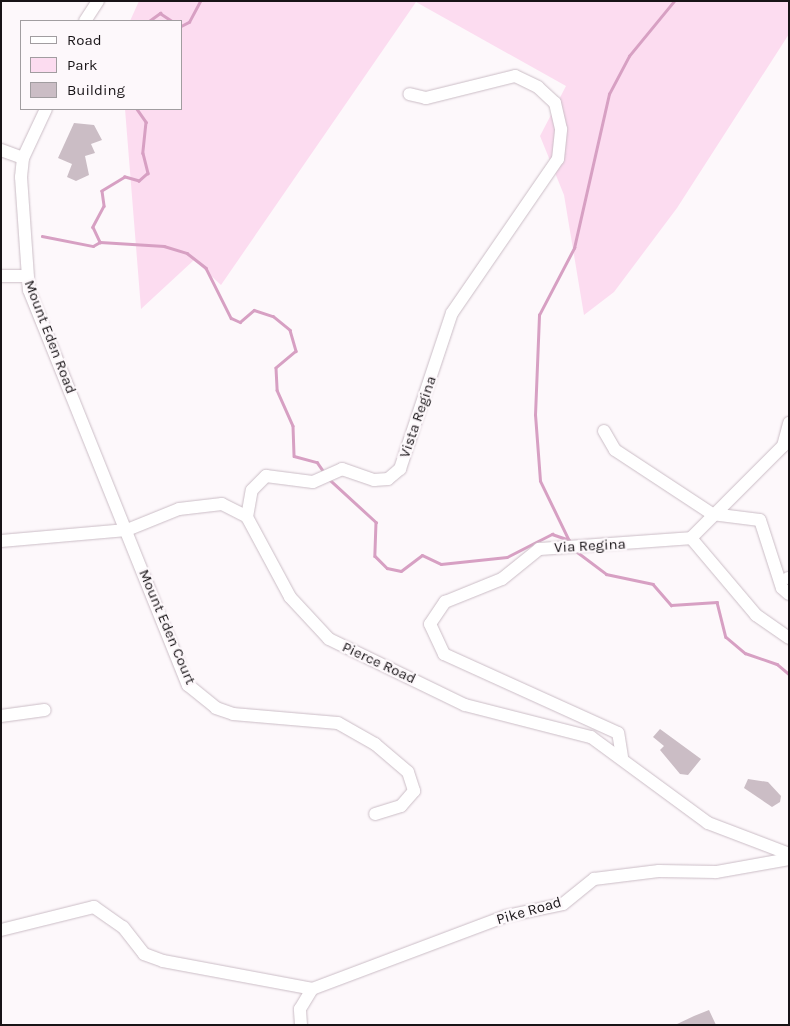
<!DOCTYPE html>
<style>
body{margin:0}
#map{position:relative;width:790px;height:1026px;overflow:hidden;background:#fdf8fb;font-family:Karla,sans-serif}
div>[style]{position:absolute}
.green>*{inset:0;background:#fcdcf0}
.stream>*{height:2.5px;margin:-1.25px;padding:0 1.25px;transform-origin:1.25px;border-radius:1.25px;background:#d7a0c3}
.building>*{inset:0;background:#cbbdc5}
.roads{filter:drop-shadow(0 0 1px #cbbdc6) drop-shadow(0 0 1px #cbbdc6)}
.minor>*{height:12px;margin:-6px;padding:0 6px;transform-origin:6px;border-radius:6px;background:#fff}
span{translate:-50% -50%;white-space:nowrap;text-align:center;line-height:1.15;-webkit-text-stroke:4.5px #fdf8fb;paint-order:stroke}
.street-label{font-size:15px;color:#181417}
.frame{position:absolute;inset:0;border:2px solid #181417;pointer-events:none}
.legend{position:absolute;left:20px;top:20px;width:162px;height:90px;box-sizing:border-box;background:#fdf8fb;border:1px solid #a19da0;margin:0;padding:6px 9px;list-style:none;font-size:15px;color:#181417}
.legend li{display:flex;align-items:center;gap:10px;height:25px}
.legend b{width:25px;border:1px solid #a19da0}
</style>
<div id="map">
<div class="green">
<i style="clip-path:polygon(139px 1px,789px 1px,789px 34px,677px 208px,614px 292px,584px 315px,564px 195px,540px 136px,566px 86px,416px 2px,221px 285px,194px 260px,141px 309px,125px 109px,181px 109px,181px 21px,130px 21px)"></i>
</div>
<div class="stream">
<i style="left:149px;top:21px;width:14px;rotate:-36deg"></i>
<i style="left:160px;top:13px;width:14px;rotate:34deg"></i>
<i style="left:181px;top:26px;width:9px;rotate:-27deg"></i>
<i style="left:189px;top:22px;width:24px;rotate:-62deg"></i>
<i style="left:137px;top:109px;width:16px;rotate:55deg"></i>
<i style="left:146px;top:122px;width:31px;rotate:96deg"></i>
<i style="left:143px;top:153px;width:21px;rotate:76deg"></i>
<i style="left:148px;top:173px;width:12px;rotate:138deg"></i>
<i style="left:139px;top:181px;width:15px;rotate:-164deg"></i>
<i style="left:125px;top:177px;width:27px;rotate:149deg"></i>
<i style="left:102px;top:191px;width:15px;rotate:82deg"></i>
<i style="left:104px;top:206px;width:24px;rotate:118deg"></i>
<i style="left:93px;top:227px;width:17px;rotate:65deg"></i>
<i style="left:100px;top:242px;width:64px;rotate:3.6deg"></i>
<i style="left:164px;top:246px;width:24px;rotate:17deg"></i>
<i style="left:187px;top:253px;width:24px;rotate:38deg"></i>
<i style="left:206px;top:268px;width:56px;rotate:63.4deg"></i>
<i style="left:231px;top:318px;width:10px;rotate:24deg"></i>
<i style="left:240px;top:322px;width:18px;rotate:-41deg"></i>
<i style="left:254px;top:310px;width:20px;rotate:18deg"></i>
<i style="left:273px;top:316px;width:22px;rotate:39deg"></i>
<i style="left:290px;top:330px;width:22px;rotate:74deg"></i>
<i style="left:296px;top:351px;width:26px;rotate:140deg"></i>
<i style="left:276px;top:368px;width:22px;rotate:87deg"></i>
<i style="left:277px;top:390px;width:39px;rotate:66deg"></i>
<i style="left:293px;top:426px;width:30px;rotate:88deg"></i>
<i style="left:294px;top:456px;width:24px;rotate:15deg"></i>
<i style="left:317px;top:462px;width:12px;rotate:55deg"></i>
<i style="left:42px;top:236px;width:52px;rotate:11.1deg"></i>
<i style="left:93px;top:246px;width:8px;rotate:-30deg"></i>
<i style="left:329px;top:479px;width:64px;rotate:42.5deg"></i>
<i style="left:376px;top:522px;width:34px;rotate:92deg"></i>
<i style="left:375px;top:556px;width:17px;rotate:45deg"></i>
<i style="left:387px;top:568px;width:14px;rotate:12deg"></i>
<i style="left:401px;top:571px;width:26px;rotate:-37deg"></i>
<i style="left:422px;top:555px;width:21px;rotate:25deg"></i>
<i style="left:441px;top:564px;width:66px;rotate:-6.1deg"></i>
<i style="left:507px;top:557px;width:51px;rotate:-27.1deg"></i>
<i style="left:552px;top:534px;width:18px;rotate:19deg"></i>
<i style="left:568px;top:539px;width:64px;rotate:-115.8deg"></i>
<i style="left:540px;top:481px;width:66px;rotate:-94.3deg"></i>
<i style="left:535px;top:415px;width:100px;rotate:-87.7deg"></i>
<i style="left:539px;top:315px;width:76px;rotate:-62.4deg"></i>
<i style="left:574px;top:248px;width:158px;rotate:-77.2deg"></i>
<i style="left:609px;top:94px;width:43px;rotate:-62.2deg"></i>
<i style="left:629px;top:56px;width:71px;rotate:-50.7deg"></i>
<i style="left:576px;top:551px;width:38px;rotate:37deg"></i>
<i style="left:606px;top:574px;width:48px;rotate:12deg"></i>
<i style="left:653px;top:584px;width:28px;rotate:49deg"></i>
<i style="left:671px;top:605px;width:46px;rotate:-3.7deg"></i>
<i style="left:717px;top:602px;width:36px;rotate:76deg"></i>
<i style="left:726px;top:637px;width:25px;rotate:40deg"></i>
<i style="left:745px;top:653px;width:34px;rotate:19deg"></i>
<i style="left:777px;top:664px;width:16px;rotate:40deg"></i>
</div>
<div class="building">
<i style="clip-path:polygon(74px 123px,94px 125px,102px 140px,91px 144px,95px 153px,85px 156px,89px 175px,76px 181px,67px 177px,72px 164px,58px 158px)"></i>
<i style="clip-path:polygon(660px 729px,701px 759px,688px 775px,680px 774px,660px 750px,664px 746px,653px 737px)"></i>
<i style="clip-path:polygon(748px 779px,768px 782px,781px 796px,780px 802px,772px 807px,744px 788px)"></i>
<i style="clip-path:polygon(709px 1010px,716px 1025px,675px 1025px,694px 1016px)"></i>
</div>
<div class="roads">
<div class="minor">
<i style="left:85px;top:21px;width:24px;rotate:-57deg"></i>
<i style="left:46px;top:109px;width:54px;rotate:115.1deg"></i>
<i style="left:23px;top:158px;width:19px;rotate:96deg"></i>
<i style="left:21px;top:177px;width:113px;rotate:86deg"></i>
<i style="left:29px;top:290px;width:426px;rotate:68.1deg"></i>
<i style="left:188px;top:685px;width:36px;rotate:39deg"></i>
<i style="left:216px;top:708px;width:18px;rotate:19deg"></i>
<i style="left:233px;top:714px;width:105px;rotate:4.9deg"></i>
<i style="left:338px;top:723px;width:43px;rotate:29.6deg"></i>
<i style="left:375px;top:744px;width:43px;rotate:40.3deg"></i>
<i style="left:408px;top:772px;width:20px;rotate:72deg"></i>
<i style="left:414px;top:791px;width:20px;rotate:131deg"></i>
<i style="left:401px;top:806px;width:27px;rotate:163deg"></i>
<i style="left:1px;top:150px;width:23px;rotate:20deg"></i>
<i style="left:1px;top:276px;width:26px"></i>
<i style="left:604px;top:431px;width:22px;rotate:60deg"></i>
<i style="left:615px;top:450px;width:116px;rotate:33.4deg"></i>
<i style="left:712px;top:514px;width:48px;rotate:7.1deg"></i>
<i style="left:760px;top:520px;width:71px;rotate:72.1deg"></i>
<i style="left:782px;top:588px;width:9px;rotate:41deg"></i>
<i style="left:247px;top:517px;width:27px;rotate:-80deg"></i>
<i style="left:252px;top:490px;width:20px;rotate:-45deg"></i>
<i style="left:266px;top:476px;width:47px;rotate:7.3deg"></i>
<i style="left:313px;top:482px;width:32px;rotate:-24deg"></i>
<i style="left:342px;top:469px;width:34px;rotate:19deg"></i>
<i style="left:374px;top:480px;width:14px;rotate:-4deg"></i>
<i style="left:388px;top:479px;width:16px;rotate:-40deg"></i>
<i style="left:400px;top:469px;width:164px;rotate:-71.6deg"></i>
<i style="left:452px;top:313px;width:187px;rotate:-55.5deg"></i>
<i style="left:558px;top:159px;width:30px;rotate:-84deg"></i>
<i style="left:561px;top:129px;width:27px;rotate:-103deg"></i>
<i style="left:555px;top:103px;width:23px;rotate:-137deg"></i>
<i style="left:538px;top:87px;width:25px;rotate:-154deg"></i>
<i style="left:515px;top:76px;width:92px;rotate:166.1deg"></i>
<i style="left:426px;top:98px;width:17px;rotate:-167deg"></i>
<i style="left:691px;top:538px;width:101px;rotate:49.8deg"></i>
<i style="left:756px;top:615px;width:40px;rotate:34.9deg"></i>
<i style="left:1px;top:541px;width:126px;rotate:-5deg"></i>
<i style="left:127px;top:530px;width:56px;rotate:-22deg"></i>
<i style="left:179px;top:509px;width:43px;rotate:-6.6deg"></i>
<i style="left:222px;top:504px;width:28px;rotate:27deg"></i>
<i style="left:247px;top:517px;width:91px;rotate:61.7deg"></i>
<i style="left:290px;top:597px;width:57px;rotate:47.1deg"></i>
<i style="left:329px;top:639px;width:151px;rotate:25.9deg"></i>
<i style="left:465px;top:705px;width:130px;rotate:14.3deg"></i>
<i style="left:591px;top:737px;width:145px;rotate:36.3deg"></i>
<i style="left:708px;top:823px;width:87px;rotate:20.9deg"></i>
<i style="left:788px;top:578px;width:1px"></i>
<i style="left:1px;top:716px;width:44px;rotate:-7.8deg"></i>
<i style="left:622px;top:757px;width:24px;rotate:-99deg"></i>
<i style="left:618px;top:733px;width:191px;rotate:-155.6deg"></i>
<i style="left:444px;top:654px;width:33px;rotate:-115deg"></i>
<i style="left:430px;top:624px;width:27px;rotate:-56deg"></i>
<i style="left:445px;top:602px;width:61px;rotate:-22deg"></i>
<i style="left:502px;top:579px;width:48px;rotate:-39deg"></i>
<i style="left:539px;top:549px;width:152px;rotate:-4.1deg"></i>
<i style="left:691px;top:538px;width:130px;rotate:-45deg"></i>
<i style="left:783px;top:446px;width:24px;rotate:-75deg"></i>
<i style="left:1px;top:930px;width:96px;rotate:-13.9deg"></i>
<i style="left:94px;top:907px;width:35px;rotate:35deg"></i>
<i style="left:123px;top:927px;width:34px;rotate:52deg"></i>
<i style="left:144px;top:954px;width:20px;rotate:20deg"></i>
<i style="left:163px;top:961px;width:152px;rotate:10.6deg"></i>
<i style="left:301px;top:1025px;width:16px;rotate:-94deg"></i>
<i style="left:300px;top:1009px;width:23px;rotate:-59deg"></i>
<i style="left:312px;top:989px;width:207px;rotate:-20.6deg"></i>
<i style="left:506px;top:916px;width:58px;rotate:-11.9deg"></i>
<i style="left:563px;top:904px;width:40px;rotate:-39deg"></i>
<i style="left:594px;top:879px;width:65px;rotate:-7deg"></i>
<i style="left:659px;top:871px;width:57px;rotate:1deg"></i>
<i style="left:716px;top:872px;width:74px;rotate:-10.1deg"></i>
</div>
</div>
<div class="street-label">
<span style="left:50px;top:337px;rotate:69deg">Mount Eden Road</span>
<span style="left:418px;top:417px;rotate:-71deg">Vista Regina</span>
<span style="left:590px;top:546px;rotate:-3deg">Via Regina</span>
<span style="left:167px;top:627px;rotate:67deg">Mount Eden Court</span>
<span style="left:379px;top:663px;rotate:25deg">Pierce Road</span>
<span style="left:529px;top:911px;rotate:-16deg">Pike Road</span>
</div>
<div class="frame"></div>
<ul class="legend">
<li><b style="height:6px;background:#fff"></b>Road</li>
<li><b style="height:14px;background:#fcdcf0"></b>Park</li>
<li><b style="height:14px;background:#cbbdc5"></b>Building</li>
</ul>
</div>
